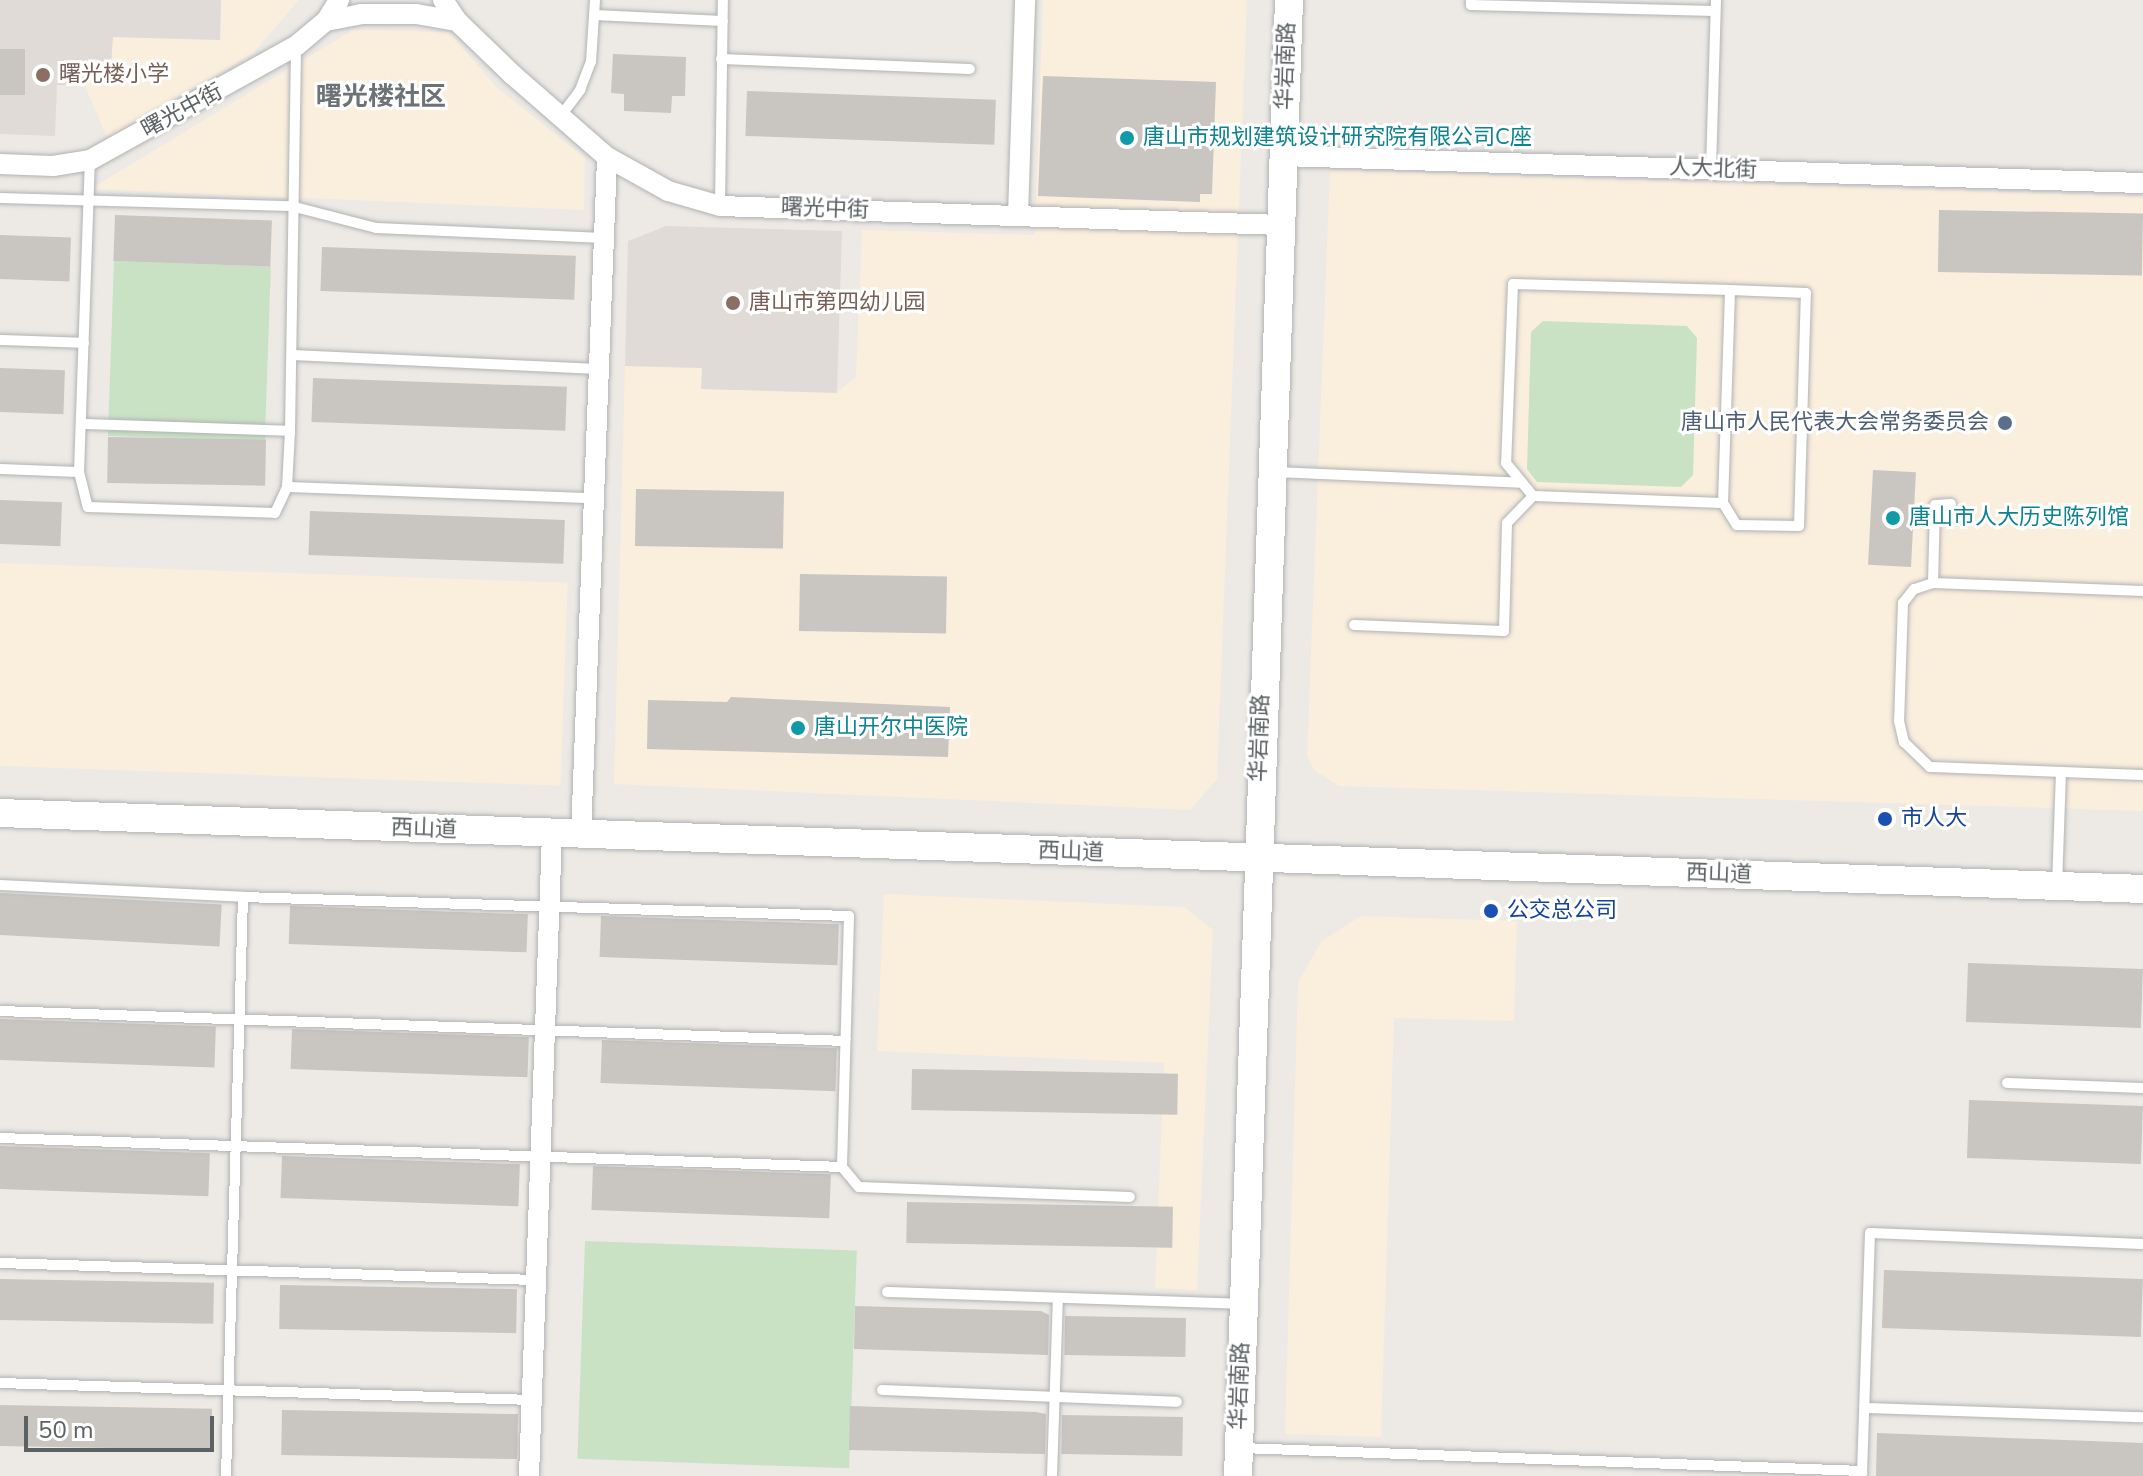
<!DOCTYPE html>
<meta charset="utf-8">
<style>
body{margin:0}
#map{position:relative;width:2143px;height:1476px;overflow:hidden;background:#edeae5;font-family:"Nunito Sans","Noto Sans SC",sans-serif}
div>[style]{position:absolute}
.commercial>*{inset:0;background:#faeedd;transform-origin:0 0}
.education>*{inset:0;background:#e0dbd6}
.green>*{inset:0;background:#c9e2c4;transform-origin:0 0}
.building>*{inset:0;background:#c9c5c1;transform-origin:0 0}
.roads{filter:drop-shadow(0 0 2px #b0b3b5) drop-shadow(0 0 2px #b0b3b5)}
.lane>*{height:10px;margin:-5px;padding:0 5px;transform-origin:5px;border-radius:5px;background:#fff}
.street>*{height:20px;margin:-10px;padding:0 10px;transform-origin:10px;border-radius:10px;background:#fff}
.secondary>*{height:28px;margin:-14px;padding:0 14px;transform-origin:14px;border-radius:14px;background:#fff}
.dots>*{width:22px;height:22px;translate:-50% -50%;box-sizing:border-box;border:4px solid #fff;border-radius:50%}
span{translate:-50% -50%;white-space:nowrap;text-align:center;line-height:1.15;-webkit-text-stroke:6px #fff;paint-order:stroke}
.street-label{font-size:22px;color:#5c6163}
.education-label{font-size:22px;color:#785e54}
.left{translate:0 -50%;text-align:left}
.culture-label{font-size:22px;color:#0d838f}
.service-label{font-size:22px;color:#4e5e75}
.right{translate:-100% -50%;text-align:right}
.transit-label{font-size:22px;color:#164399}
.quarter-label{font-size:26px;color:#6d7375;font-weight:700}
.scale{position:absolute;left:24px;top:1416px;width:190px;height:36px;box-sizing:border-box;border:4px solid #5c6163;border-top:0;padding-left:10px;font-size:24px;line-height:28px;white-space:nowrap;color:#5c6163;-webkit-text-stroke:6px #fff;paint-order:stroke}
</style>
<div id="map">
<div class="commercial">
<i style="clip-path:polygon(221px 0,299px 0,253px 53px,108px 140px,85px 86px,87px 64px,113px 37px,220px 40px)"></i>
<i style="clip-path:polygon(1043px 0,1247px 0,1217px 779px,1190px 810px,614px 784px,625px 366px,702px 368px,702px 389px,837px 392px,856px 377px,862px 230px,1035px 235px)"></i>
<i style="clip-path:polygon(353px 30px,449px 32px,496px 87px,585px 158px,584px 210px,90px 189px)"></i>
<i style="clip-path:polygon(1330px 170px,2143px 197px,2143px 811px,1339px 786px,1314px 770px,1307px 756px)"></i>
<i style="left:0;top:563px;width:568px;height:203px;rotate:2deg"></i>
<i style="clip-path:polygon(884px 894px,1184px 907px,1213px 930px,1197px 1290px,1155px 1288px,1164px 1063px,877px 1051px)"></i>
<i style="clip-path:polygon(1361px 916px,1517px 921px,1514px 1021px,1394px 1018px,1381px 1437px,1285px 1434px,1298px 982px,1322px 941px)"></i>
</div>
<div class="education">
<i style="clip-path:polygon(0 0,221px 0,220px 40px,113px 37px,111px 65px,87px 64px,85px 86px,57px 85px,55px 136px,0 134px)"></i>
<i style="clip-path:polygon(666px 226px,842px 231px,837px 393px,701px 389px,702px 368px,625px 366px,628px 241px)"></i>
</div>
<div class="green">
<i style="left:114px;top:261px;width:157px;height:175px;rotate:2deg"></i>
<i style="clip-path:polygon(1543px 321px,1687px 326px,1697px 338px,1693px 475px,1681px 487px,1537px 482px,1527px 469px,1531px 332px)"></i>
<i style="left:585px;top:1241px;width:272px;height:218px;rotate:2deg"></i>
</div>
<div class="building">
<i style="left:0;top:49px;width:25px;height:46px"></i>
<i style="clip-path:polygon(613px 54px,686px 57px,685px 96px,672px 96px,671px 113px,624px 111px,624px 94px,611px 93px)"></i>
<i style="clip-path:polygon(1043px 76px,1216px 82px,1212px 194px,1200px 194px,1200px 202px,1038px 196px)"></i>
<i style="left:747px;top:91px;width:249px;height:45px;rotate:2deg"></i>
<i style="left:1939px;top:210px;width:204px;height:62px;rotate:1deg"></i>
<i style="left:115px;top:215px;width:157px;height:46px;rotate:2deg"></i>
<i style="left:0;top:235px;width:71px;height:44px;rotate:2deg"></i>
<i style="left:322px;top:247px;width:254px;height:44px;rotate:2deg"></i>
<i style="left:0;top:368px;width:65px;height:44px;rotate:2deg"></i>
<i style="left:313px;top:378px;width:254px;height:44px;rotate:2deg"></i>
<i style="left:108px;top:437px;width:158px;height:46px;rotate:1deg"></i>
<i style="left:1873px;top:470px;width:43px;height:95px;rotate:3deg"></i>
<i style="left:636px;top:489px;width:148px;height:57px;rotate:1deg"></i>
<i style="left:0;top:500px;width:62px;height:44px;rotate:2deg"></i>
<i style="left:310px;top:511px;width:255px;height:44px;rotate:2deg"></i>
<i style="left:800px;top:574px;width:147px;height:57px;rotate:1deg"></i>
<i style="clip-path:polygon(731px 697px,950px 707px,948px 757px,647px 749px,648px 700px,727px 702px)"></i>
<i style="left:0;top:893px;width:222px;height:42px;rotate:3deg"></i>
<i style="left:290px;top:906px;width:238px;height:38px;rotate:2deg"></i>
<i style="left:601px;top:916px;width:238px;height:41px;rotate:2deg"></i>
<i style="left:1968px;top:963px;width:175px;height:59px;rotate:2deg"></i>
<i style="left:0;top:1019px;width:216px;height:41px;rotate:2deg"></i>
<i style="left:292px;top:1029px;width:237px;height:40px;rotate:2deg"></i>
<i style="left:602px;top:1040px;width:235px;height:43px;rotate:2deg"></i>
<i style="left:912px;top:1069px;width:266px;height:41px;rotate:1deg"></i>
<i style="left:1969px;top:1100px;width:174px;height:58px;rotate:2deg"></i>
<i style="left:0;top:1146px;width:210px;height:43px;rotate:2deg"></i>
<i style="left:282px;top:1156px;width:238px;height:42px;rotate:2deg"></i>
<i style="left:593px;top:1166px;width:238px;height:44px;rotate:2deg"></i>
<i style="left:907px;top:1202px;width:266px;height:41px;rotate:1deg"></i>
<i style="left:1884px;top:1270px;width:259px;height:58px;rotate:2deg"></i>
<i style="left:0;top:1279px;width:214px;height:41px;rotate:1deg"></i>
<i style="left:280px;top:1285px;width:237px;height:44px;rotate:1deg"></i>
<i style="clip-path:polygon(855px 1306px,1041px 1311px,1049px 1315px,1048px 1355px,854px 1349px)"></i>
<i style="left:1065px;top:1316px;width:121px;height:39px;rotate:1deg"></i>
<i style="left:0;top:1405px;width:212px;height:41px;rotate:1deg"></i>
<i style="clip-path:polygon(850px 1406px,1036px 1412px,1046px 1414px,1045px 1454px,849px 1450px)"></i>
<i style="left:282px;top:1410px;width:236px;height:45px;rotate:1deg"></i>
<i style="left:1062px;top:1415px;width:121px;height:39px;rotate:1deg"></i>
<i style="clip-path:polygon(1877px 1433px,2143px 1443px,2143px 1476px,1876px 1476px)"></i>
</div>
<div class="roads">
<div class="lane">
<i style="left:1471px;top:0;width:5px;rotate:90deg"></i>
<i style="left:1471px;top:5px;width:244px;rotate:1.4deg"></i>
<i style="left:594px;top:15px;width:129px;rotate:2.7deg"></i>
<i style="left:721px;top:59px;width:249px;rotate:2.3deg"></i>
<i style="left:560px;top:117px;width:34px;rotate:-53deg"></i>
<i style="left:580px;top:90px;width:30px;rotate:-69deg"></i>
<i style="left:591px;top:62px;width:62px;rotate:-86.3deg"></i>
<i style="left:1711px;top:169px;width:169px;rotate:-88.3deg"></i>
<i style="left:0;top:198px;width:291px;rotate:1.6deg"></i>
<i style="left:291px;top:206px;width:88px;rotate:14.5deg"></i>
<i style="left:376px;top:228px;width:228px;rotate:2.5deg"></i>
<i style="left:720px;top:206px;width:206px;rotate:-89.2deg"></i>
<i style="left:0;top:340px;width:84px;rotate:2deg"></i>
<i style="left:292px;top:355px;width:307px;rotate:2.6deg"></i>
<i style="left:83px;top:424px;width:207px;rotate:1.9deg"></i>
<i style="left:0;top:469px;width:79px;rotate:2.2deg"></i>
<i style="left:79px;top:472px;width:312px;rotate:-88deg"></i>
<i style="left:79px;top:472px;width:36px;rotate:76deg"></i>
<i style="left:88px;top:507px;width:187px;rotate:1.8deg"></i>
<i style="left:275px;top:513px;width:29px;rotate:-65deg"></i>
<i style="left:287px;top:487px;width:56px;rotate:-86.9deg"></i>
<i style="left:290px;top:431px;width:385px;rotate:-89.1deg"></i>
<i style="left:1275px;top:472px;width:247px;rotate:2.5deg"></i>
<i style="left:287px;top:487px;width:307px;rotate:2.1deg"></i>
<i style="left:1723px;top:503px;width:26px;rotate:58deg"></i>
<i style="left:1737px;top:525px;width:62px;rotate:0.9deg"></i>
<i style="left:1799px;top:526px;width:233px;rotate:-88.3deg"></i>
<i style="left:1806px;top:293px;width:76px;rotate:-177.7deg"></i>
<i style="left:1730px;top:290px;width:217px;rotate:-178.4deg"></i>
<i style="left:1513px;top:284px;width:179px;rotate:92.2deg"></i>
<i style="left:1506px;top:463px;width:43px;rotate:50.7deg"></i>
<i style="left:1533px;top:496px;width:190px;rotate:2.1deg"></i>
<i style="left:1723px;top:503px;width:213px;rotate:-88.1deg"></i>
<i style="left:1933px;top:583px;width:78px;rotate:-88.5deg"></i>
<i style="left:1935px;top:505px;width:16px;rotate:-4deg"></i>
<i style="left:2143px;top:591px;width:210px;rotate:-177.8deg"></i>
<i style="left:1933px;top:583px;width:20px;rotate:162deg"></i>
<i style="left:1914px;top:589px;width:18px;rotate:128deg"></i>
<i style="left:1903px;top:603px;width:118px;rotate:91.9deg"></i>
<i style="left:1899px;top:721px;width:22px;rotate:77deg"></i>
<i style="left:1904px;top:742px;width:36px;rotate:44deg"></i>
<i style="left:1930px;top:767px;width:213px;rotate:2.2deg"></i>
<i style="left:1354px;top:625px;width:150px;rotate:2.3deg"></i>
<i style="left:1504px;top:631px;width:108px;rotate:-88.4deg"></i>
<i style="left:1507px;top:523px;width:37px;rotate:-46deg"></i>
<i style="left:0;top:885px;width:243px;rotate:2.8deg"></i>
<i style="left:2057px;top:886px;width:114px;rotate:-88deg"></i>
<i style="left:0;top:1011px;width:846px;rotate:2.03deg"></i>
<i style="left:2007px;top:1083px;width:136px;rotate:2.1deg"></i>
<i style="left:0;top:1138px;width:842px;rotate:1.97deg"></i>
<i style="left:842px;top:1167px;width:26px;rotate:50deg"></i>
<i style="left:859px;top:1187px;width:271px;rotate:2.1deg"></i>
<i style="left:0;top:1263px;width:536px;rotate:1.82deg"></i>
<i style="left:887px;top:1292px;width:354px;rotate:1.9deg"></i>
<i style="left:0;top:1383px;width:532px;rotate:1.83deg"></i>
<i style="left:882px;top:1390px;width:295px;rotate:2.3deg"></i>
<i style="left:1865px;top:1408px;width:278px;rotate:1.9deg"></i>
<i style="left:1241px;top:1448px;width:621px;rotate:2.12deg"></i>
<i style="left:1862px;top:1474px;width:241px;rotate:-88.1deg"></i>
<i style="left:1870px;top:1233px;width:273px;rotate:2.3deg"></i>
<i style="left:226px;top:1476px;width:579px;rotate:-88.32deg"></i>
<i style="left:243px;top:897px;width:606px;rotate:1.8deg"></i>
<i style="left:849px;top:916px;width:251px;rotate:91.6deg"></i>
<i style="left:1052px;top:1476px;width:178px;rotate:-88.1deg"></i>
</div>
<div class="street">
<i style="left:443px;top:0;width:25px;rotate:56deg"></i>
<i style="left:457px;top:21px;width:78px;rotate:44deg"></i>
<i style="left:513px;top:75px;width:125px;rotate:41.1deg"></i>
<i style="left:607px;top:157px;width:70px;rotate:29.1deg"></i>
<i style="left:668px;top:191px;width:54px;rotate:16.1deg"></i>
<i style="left:720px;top:206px;width:561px;rotate:1.94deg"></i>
<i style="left:326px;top:21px;width:36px;rotate:-11deg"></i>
<i style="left:361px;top:14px;width:55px"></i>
<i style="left:416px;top:14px;width:42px;rotate:9.7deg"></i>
<i style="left:1282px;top:156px;width:861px;rotate:1.8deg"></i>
<i style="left:0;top:164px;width:53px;rotate:2.2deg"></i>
<i style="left:53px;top:166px;width:37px;rotate:-9deg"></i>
<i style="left:90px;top:160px;width:235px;rotate:-29deg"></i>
<i style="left:296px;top:46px;width:39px;rotate:-40deg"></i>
<i style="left:326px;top:21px;width:25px;rotate:-58deg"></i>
<i style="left:1018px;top:215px;width:215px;rotate:-88.1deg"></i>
<i style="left:581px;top:835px;width:678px;rotate:-87.8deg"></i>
<i style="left:529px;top:1476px;width:642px;rotate:-87.95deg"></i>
</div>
<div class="secondary">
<i style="left:0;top:813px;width:2144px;rotate:2.03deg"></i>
<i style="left:1238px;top:1476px;width:1477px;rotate:-88.02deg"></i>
</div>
</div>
<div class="dots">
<i style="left:43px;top:75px;background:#8d6e63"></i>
<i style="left:1127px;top:138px;background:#0f9aa8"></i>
<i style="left:733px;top:303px;background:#8d6e63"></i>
<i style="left:2005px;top:423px;background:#5c6f8a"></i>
<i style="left:1893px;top:518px;background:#0f9aa8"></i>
<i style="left:798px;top:728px;background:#0f9aa8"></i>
<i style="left:1885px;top:819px;background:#1a4fb4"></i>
<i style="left:1491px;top:911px;background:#1a4fb4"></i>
</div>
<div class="street-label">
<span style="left:1286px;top:66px;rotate:-88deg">华岩南路</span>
<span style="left:182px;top:111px;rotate:-28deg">曙光中街</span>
<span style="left:1713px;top:169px;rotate:2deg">人大北街</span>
<span style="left:825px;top:209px;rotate:2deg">曙光中街</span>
<span style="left:1260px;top:738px;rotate:-88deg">华岩南路</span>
<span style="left:424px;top:829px;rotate:2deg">西山道</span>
<span style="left:1071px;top:852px;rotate:2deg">西山道</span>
<span style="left:1719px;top:874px;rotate:2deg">西山道</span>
<span style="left:1240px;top:1386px;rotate:-88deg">华岩南路</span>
</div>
<div class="education-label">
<span class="left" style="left:59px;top:75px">曙光楼小学</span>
<span class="left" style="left:749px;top:303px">唐山市第四幼儿园</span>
</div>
<div class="culture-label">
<span class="left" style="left:1143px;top:138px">唐山市规划建筑设计研究院有限公司C座</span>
<span class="left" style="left:1909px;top:518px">唐山市人大历史陈列馆</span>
<span class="left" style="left:814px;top:728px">唐山开尔中医院</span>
</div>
<div class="service-label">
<span class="right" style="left:1989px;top:423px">唐山市人民代表大会常务委员会</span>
</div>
<div class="transit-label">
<span class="left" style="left:1901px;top:819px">市人大</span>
<span class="left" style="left:1507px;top:911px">公交总公司</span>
</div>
<div class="quarter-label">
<span style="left:381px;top:97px">曙光楼社区</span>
</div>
<div class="scale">50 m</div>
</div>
